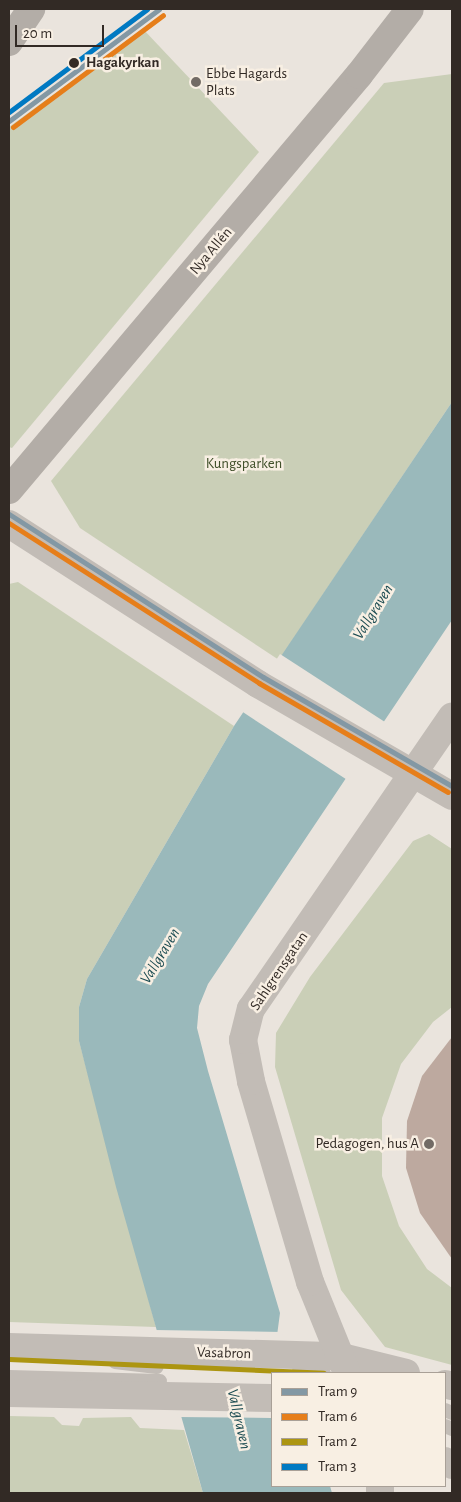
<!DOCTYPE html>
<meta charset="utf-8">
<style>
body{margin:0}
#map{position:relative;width:461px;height:1502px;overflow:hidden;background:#eae4dd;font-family:"Alegreya Sans",sans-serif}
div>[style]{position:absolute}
.green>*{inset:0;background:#cacfb7}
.water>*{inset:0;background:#9ab9bb}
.pier>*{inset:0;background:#eae4dd;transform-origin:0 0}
.building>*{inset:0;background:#bda99f}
.service>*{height:14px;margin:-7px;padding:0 7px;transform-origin:7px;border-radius:7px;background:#c2bcb6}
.minor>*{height:28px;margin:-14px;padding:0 14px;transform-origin:14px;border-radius:14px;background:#c2bcb6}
.tertiary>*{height:28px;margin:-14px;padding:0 14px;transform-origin:14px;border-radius:14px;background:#c2bcb6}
.secondary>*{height:28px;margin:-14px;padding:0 14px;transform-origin:14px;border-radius:14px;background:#b3ada7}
.tram-1>*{height:5px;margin:-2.5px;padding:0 2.5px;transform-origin:2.5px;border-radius:2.5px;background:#8398a4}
.tram-2>*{height:5px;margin:-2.5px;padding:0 2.5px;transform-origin:2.5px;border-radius:2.5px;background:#e67e1a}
.tram-3>*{height:5px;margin:-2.5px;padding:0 2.5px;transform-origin:2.5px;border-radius:2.5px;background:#ac9511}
.tram-4>*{height:5px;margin:-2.5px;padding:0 2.5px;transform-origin:2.5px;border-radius:2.5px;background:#0079c2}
.dots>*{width:14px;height:14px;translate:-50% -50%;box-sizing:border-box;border:2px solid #f8efe3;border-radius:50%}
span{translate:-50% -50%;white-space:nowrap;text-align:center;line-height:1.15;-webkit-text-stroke:5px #f8efe3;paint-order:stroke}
.stop-label{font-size:15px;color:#322a25;font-weight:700}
.left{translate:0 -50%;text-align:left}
.poi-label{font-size:15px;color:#322a25}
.right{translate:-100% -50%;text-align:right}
.street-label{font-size:15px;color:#322a25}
.park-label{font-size:15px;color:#40502a}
.water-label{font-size:16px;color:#1c4c52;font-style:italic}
.frame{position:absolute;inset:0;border:10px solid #322a25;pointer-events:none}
.legend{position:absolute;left:271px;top:1372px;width:175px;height:115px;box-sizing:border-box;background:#f8efe3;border:1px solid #a9a097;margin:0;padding:6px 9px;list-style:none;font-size:15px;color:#322a25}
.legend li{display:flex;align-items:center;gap:10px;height:25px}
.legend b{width:25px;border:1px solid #a9a097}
.scale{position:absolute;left:15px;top:25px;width:89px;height:22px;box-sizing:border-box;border:2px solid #322a25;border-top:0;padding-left:6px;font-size:15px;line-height:18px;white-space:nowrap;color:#322a25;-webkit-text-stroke:4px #f8efe3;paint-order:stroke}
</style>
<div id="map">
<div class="green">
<i style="clip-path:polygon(143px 29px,259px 152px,12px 448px,9px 447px,9px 127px)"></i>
<i style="clip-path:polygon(452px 74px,452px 402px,279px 660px,80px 528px,51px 481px,384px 83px)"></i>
<i style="clip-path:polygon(18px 582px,234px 726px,87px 979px,79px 1007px,79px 1041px,156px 1327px,9px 1322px,9px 584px)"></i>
<i style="clip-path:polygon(429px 834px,452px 849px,452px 1007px,433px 1022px,401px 1064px,382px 1118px,382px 1176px,399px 1226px,427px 1269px,452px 1288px,452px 1365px,385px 1347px,341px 1290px,275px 1067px,276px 1033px,310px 977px,413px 841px)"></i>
<i style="clip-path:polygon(9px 1416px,54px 1417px,62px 1425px,79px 1426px,83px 1418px,131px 1417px,140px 1428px,184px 1430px,203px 1493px,9px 1493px)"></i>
</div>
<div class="water">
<i style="clip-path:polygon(452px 402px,452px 620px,208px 984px,199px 1006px,197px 1028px,208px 1071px,280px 1313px,272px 1373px,272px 1486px,330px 1486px,332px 1493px,203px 1493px,116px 1187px,79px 1041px,79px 1007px,87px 979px,234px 726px)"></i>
</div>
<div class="pier">
<i style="left:280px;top:654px;width:126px;height:69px;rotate:33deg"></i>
<i style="clip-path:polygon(154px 1330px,282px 1332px,292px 1373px,272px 1373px,272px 1418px,178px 1417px)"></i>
</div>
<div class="building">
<i style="clip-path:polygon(452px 1037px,452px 1259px,420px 1213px,406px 1168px,407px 1121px,422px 1076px)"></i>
</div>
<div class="service">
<i style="left:115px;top:1362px;width:42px;rotate:6.8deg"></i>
<i style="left:299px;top:1371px;width:25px;rotate:5deg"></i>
<i style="left:9px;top:1377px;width:151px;rotate:1.5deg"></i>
<i style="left:445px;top:1410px;width:8px;rotate:23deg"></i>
<i style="left:445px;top:1426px;width:8px;rotate:23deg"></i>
</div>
<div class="minor">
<i style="left:258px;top:684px;width:224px;rotate:30deg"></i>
<i style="left:9px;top:1347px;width:329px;rotate:1.6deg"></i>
<i style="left:338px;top:1356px;width:70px;rotate:14deg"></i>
<i style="left:347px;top:1373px;width:98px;rotate:-112.1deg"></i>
<i style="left:310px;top:1282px;width:209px;rotate:-106.4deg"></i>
<i style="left:251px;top:1081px;width:42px;rotate:-101deg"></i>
<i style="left:243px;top:1040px;width:32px;rotate:-76deg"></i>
<i style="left:251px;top:1009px;width:355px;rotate:-55.5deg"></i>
<i style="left:445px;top:1384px;width:7px;rotate:16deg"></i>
<i style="left:9px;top:1393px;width:263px;rotate:1.1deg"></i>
<i style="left:445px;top:1461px;width:8px;rotate:30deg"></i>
<i style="left:380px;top:1493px;width:7px;rotate:-90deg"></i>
</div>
<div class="tertiary">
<i style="left:9px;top:524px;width:296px;rotate:32.7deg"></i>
</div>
<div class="secondary">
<i style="left:9px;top:42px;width:40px;rotate:-56deg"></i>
<i style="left:9px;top:490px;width:543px;rotate:-49.86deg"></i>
<i style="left:359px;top:75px;width:83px;rotate:-52.3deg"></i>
</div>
<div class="tram-1">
<i style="left:9px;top:121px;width:187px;rotate:-36.7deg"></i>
<i style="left:9px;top:514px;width:302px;rotate:32.7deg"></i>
<i style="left:263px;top:677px;width:218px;rotate:30deg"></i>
</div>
<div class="tram-2">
<i style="left:13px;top:127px;width:187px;rotate:-36.7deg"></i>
<i style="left:9px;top:523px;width:297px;rotate:32.6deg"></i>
<i style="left:259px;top:683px;width:218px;rotate:30deg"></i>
</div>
<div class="tram-3">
<i style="left:9px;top:1359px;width:315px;rotate:2.5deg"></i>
</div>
<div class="tram-4">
<i style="left:9px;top:112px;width:172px;rotate:-36.7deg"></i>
</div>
<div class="dots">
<i style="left:74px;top:63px;background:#322a25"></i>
<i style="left:196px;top:82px;background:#726b65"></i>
<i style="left:429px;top:1144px;background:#726b65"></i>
</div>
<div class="stop-label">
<span class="left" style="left:86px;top:63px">Hagakyrkan</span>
</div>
<div class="poi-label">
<span class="left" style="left:206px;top:82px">Ebbe Hagards<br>Plats</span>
<span class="right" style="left:419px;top:1144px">Pedagogen, hus A</span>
</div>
<div class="street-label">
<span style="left:211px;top:251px;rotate:-50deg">Nya Allén</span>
<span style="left:279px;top:971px;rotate:-56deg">Sahlgrensgatan</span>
<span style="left:224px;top:1353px;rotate:2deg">Vasabron</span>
</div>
<div class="park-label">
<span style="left:244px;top:464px">Kungsparken</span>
</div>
<div class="water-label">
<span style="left:373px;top:612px;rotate:-58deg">Vallgraven</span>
<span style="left:160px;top:956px;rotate:-59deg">Vallgraven</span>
<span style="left:239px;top:1419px;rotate:77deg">Vallgraven</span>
</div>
<div class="frame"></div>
<ul class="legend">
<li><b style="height:6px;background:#8398a4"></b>Tram 9</li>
<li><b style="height:6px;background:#e67e1a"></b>Tram 6</li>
<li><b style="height:6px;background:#ac9511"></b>Tram 2</li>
<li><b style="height:6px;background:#0079c2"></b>Tram 3</li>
</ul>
<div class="scale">20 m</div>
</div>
